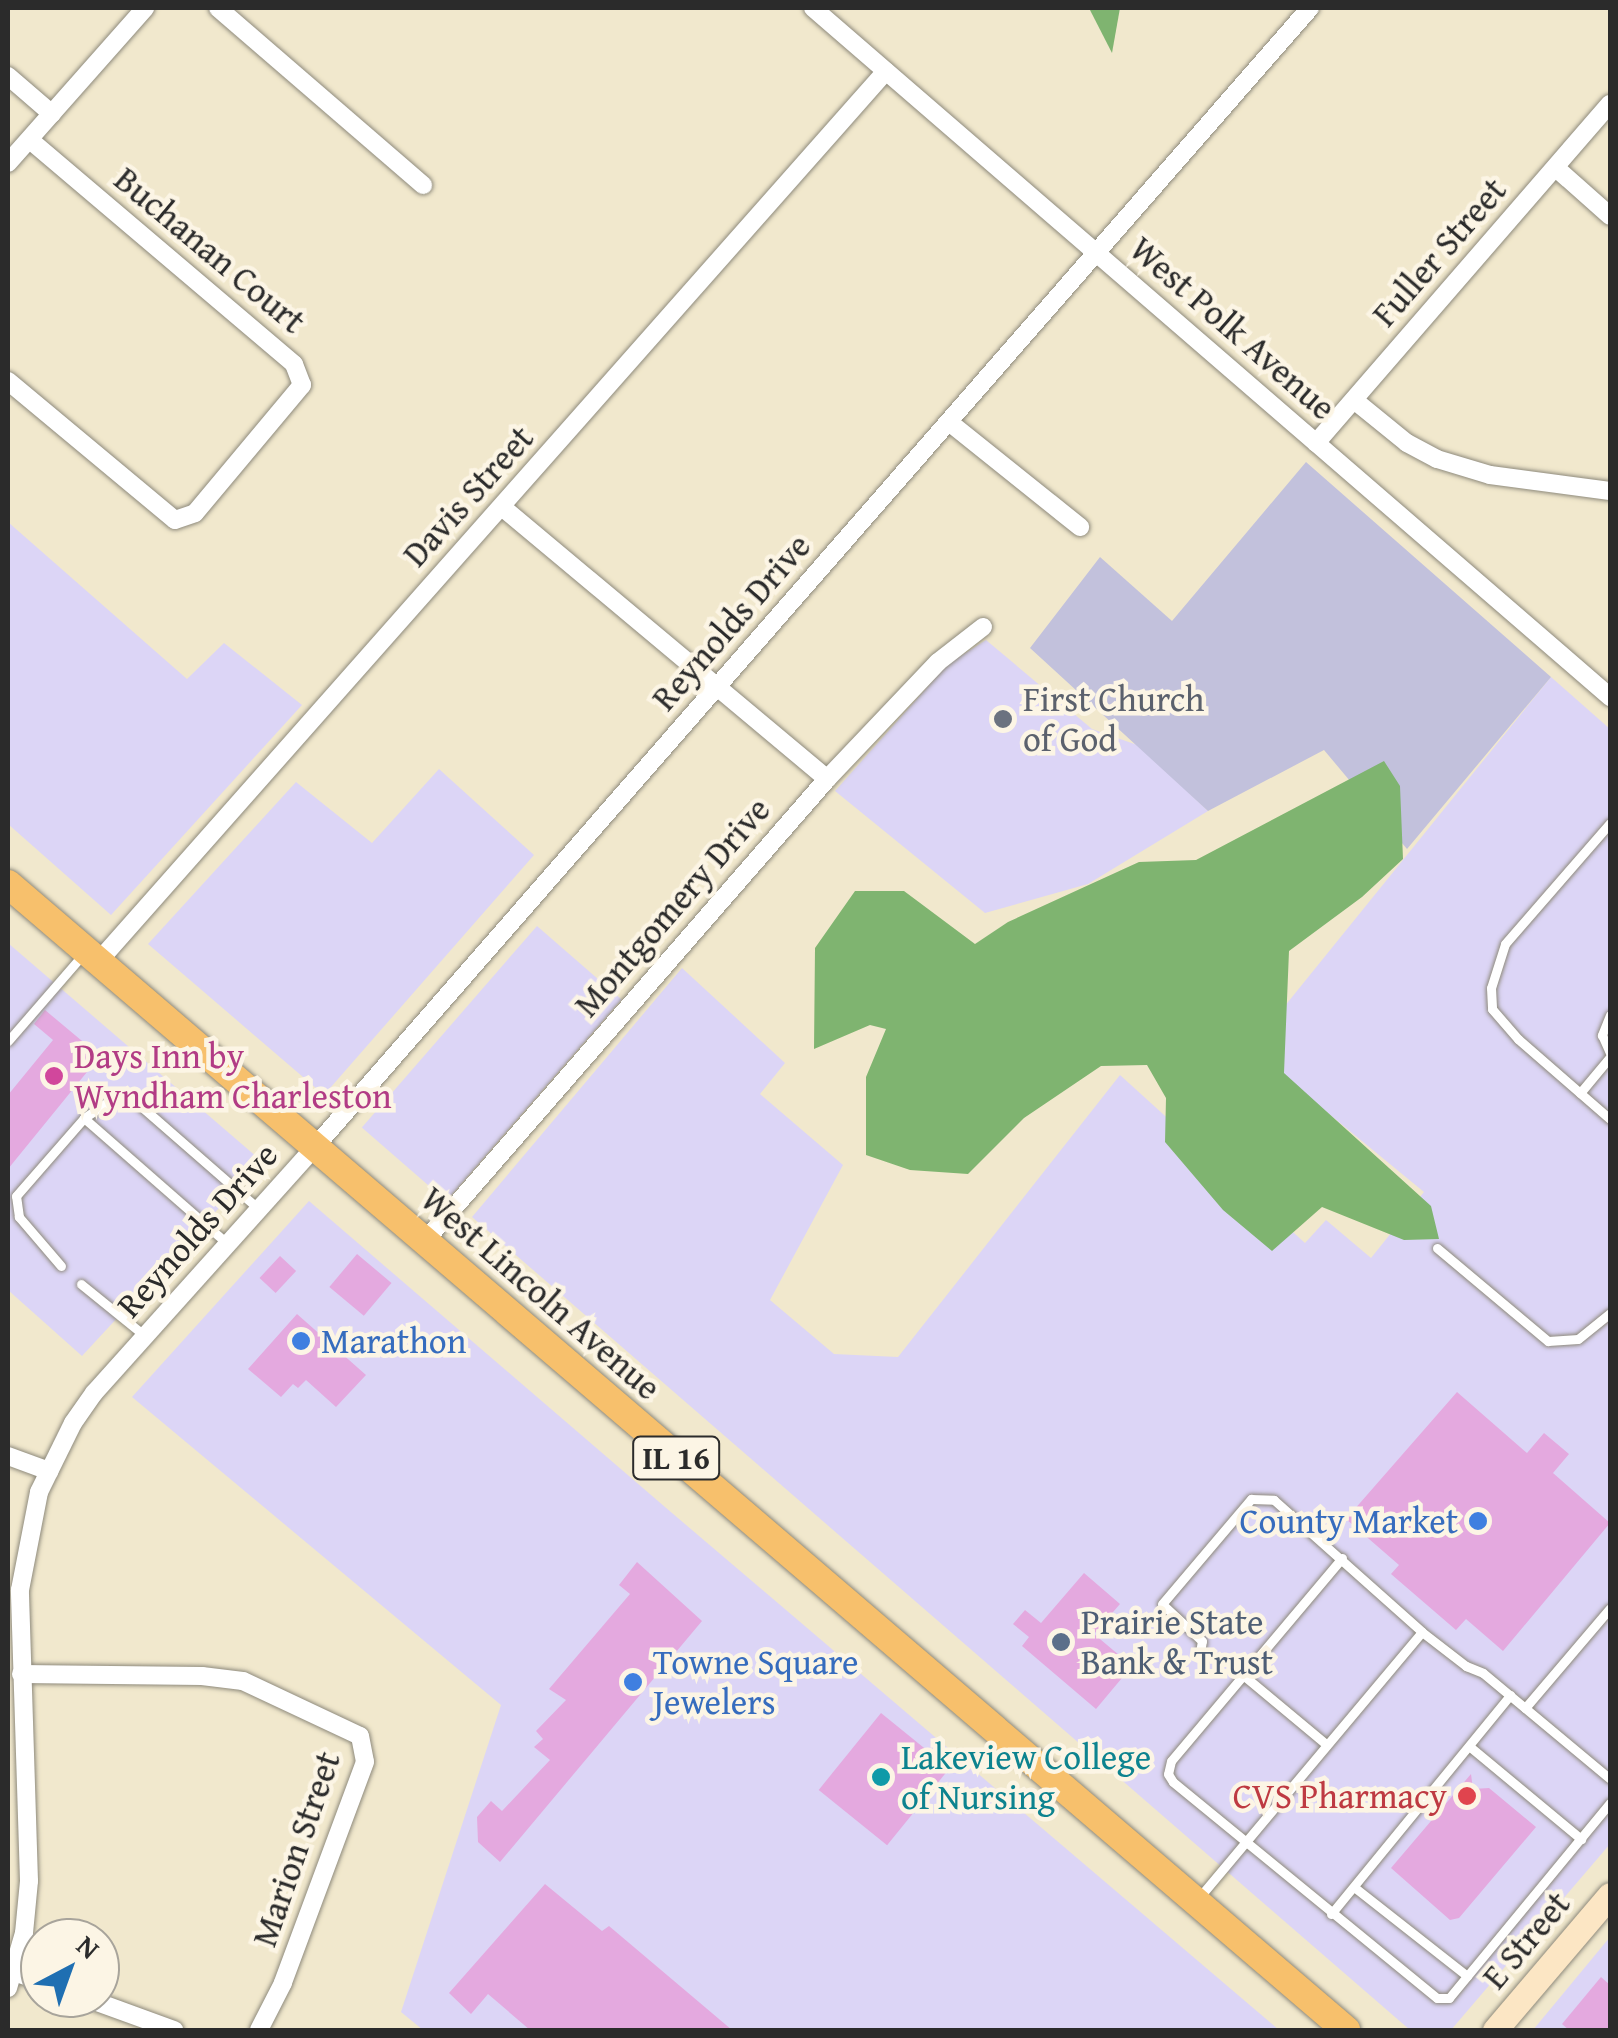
<!DOCTYPE html>
<style>
body{margin:0}
#map{position:relative;width:1618px;height:2038px;overflow:hidden;background:#f1e8cd;font-family:"Gentium Book Plus",serif}
div>[style]{position:absolute}
.built>*{inset:0;background:#dcd5f6;transform-origin:0 0}
.industrial>*{inset:0;background:#c2c1dc}
.forest>*{inset:0;background:#7fb470}
.building>*{inset:0;background:#e4a9df;transform-origin:0 0}
.roads{filter:drop-shadow(0 0 2px #8e8a7c) drop-shadow(0 0 2px #8e8a7c)}
.lane>*{height:9px;margin:-4.5px;padding:0 4.5px;transform-origin:4.5px;border-radius:4.5px;background:#fff}
.street>*{height:18px;margin:-9px;padding:0 9px;transform-origin:9px;border-radius:9px;background:#fff}
.secondary>*{height:25px;margin:-12.5px;padding:0 12.5px;transform-origin:12.5px;border-radius:12.5px;background:#fce6c4}
.primary>*{height:28px;margin:-14px;padding:0 14px;transform-origin:14px;border-radius:14px;background:#f7c06c}
.dots>*{width:28px;height:28px;translate:-50% -50%;box-sizing:border-box;border:5px solid #fcf5e5;border-radius:50%}
span{translate:-50% -50%;white-space:nowrap;text-align:center;line-height:1.15;-webkit-text-stroke:9px #fcf5e5;paint-order:stroke}
.shield-label span{padding:2px 8px;background:#fcf5e5;border:2px solid;border-radius:8px;-webkit-text-stroke-width:0}
.shield-label{font-size:32px;color:#2b2b2b;font-weight:700}
.street-label{font-size:35px;color:#2b2b2b}
.worship-label{font-size:35px;color:#5b616d}
.left{translate:0 -50%;text-align:left}
.hotel-label{font-size:35px;color:#b23c85}
.shop-label{font-size:35px;color:#366cbe}
.right{translate:-100% -50%;text-align:right}
.service-label{font-size:35px;color:#4e5e75}
.culture-label{font-size:35px;color:#0d838f}
.health-label{font-size:35px;color:#be3a42}
.frame{position:absolute;inset:0;border:10px solid #2b2b2b;pointer-events:none}
.north{position:absolute;left:20px;top:1918px;width:100px;height:100px;box-sizing:border-box;background:#fcf5e5;border:2px solid #a8a49b;border-radius:50%;rotate:41deg;font-size:28px;font-weight:700;line-height:40px;text-align:center;color:#2b2b2b}
.north::after{content:'';display:block;margin:auto;width:35px;height:45px;background:#1f6fb2;clip-path:polygon(50% 0,100% 100%,50% 72%,0 100%)}
</style>
<div id="map">
<div class="built">
<i style="clip-path:polygon(8px 522px,187px 679px,224px 643px,302px 705px,111px 915px,8px 824px)"></i>
<i style="clip-path:polygon(986px 640px,1092px 729px,1140px 746px,1208px 811px,1088px 884px,985px 913px,835px 791px,948px 664px)"></i>
<i style="clip-path:polygon(1551px 677px,1610px 729px,1610px 1844px,1451px 2030px,1410px 2030px,472px 1217px,682px 968px,785px 1063px,760px 1094px,843px 1165px,770px 1300px,834px 1354px,898px 1357px,1120px 1075px,1305px 1243px,1326px 1220px,1371px 1258px,1424px 1192px,1250px 1049px)"></i>
<i style="clip-path:polygon(439px 769px,534px 855px,324px 1095px,148px 944px,296px 782px,372px 843px)"></i>
<i style="left:537px;top:926px;width:112px;height:267px;rotate:41deg"></i>
<i style="clip-path:polygon(8px 943px,257px 1157px,232px 1194px,82px 1356px,8px 1290px)"></i>
<i style="clip-path:polygon(309px 1201px,665px 1507px,1279px 2030px,423px 2030px,401px 2012px,501px 1705px,132px 1397px)"></i>
<i style="clip-path:polygon(1610px 1937px,1610px 2030px,1533px 2030px)"></i>
</div>
<div class="industrial">
<i style="clip-path:polygon(1306px 462px,1551px 677px,1407px 849px,1324px 750px,1208px 811px,1030px 648px,1100px 557px,1172px 621px)"></i>
</div>
<div class="forest">
<i style="clip-path:polygon(1089px 8px,1120px 8px,1112px 53px,1091px 12px)"></i>
<i style="clip-path:polygon(1384px 761px,1400px 786px,1403px 859px,1362px 897px,1289px 951px,1284px 1073px,1431px 1206px,1439px 1239px,1404px 1240px,1322px 1207px,1272px 1251px,1223px 1210px,1165px 1142px,1166px 1098px,1147px 1065px,1101px 1066px,1024px 1118px,968px 1174px,910px 1170px,866px 1155px,866px 1077px,886px 1029px,870px 1025px,814px 1049px,815px 948px,855px 891px,904px 891px,975px 944px,1008px 922px,1139px 862px,1196px 860px)"></i>
</div>
<div class="building">
<i style="clip-path:polygon(45px 1010px,100px 1056px,8px 1169px,8px 1095px,53px 1040px,34px 1024px)"></i>
<i style="left:357px;top:1254px;width:45px;height:43px;rotate:40deg"></i>
<i style="left:280px;top:1256px;width:22px;height:30px;rotate:43deg"></i>
<i style="clip-path:polygon(297px 1314px,366px 1375px,336px 1407px,306px 1380px,298px 1388px,293px 1384px,281px 1397px,248px 1369px)"></i>
<i style="clip-path:polygon(1457px 1392px,1527px 1453px,1544px 1433px,1569px 1454px,1553px 1473px,1610px 1523px,1503px 1651px,1466px 1619px,1456px 1630px,1391px 1574px,1399px 1565px,1346px 1519px)"></i>
<i style="clip-path:polygon(637px 1562px,702px 1621px,500px 1862px,478px 1842px,477px 1817px,491px 1801px,502px 1811px,550px 1760px,534px 1747px,543px 1739px,536px 1731px,566px 1700px,549px 1689px,630px 1594px,619px 1585px)"></i>
<i style="clip-path:polygon(1084px 1573px,1120px 1604px,1094px 1634px,1132px 1666px,1096px 1709px,1022px 1646px,1029px 1637px,1013px 1624px,1025px 1610px,1041px 1623px)"></i>
<i style="left:881px;top:1713px;width:88px;height:99px;rotate:39deg"></i>
<i style="clip-path:polygon(1471px 1774px,1473px 1789px,1489px 1788px,1536px 1827px,1459px 1918px,1450px 1920px,1391px 1868px)"></i>
<i style="clip-path:polygon(545px 1884px,602px 1931px,609px 1926px,732px 2030px,530px 2030px,488px 1994px,471px 2014px,449px 1993px)"></i>
<i style="clip-path:polygon(1601px 1977px,1610px 1985px,1610px 2030px,1569px 2030px,1562px 2024px)"></i>
</div>
<div class="roads">
<div class="lane">
<i style="left:1610px;top:823px;width:160px;rotate:131deg"></i>
<i style="left:1505px;top:944px;width:46px;rotate:107.7deg"></i>
<i style="left:1491px;top:988px;width:21px;rotate:87deg"></i>
<i style="left:1492px;top:1009px;width:40px;rotate:49deg"></i>
<i style="left:1518px;top:1039px;width:122px;rotate:41deg"></i>
<i style="left:1610px;top:1015px;width:22px;rotate:112deg"></i>
<i style="left:1602px;top:1035px;width:20px;rotate:66deg"></i>
<i style="left:8px;top:1041px;width:118px;rotate:-49.1deg"></i>
<i style="left:1580px;top:1093px;width:47px;rotate:-50.2deg"></i>
<i style="left:84px;top:1118px;width:191px;rotate:41.2deg"></i>
<i style="left:1437px;top:1248px;width:145px;rotate:40deg"></i>
<i style="left:1548px;top:1341px;width:30px;rotate:-4deg"></i>
<i style="left:1578px;top:1339px;width:41px;rotate:-39.1deg"></i>
<i style="left:61px;top:1266px;width:65px;rotate:-130.6deg"></i>
<i style="left:19px;top:1217px;width:21px;rotate:-98deg"></i>
<i style="left:16px;top:1196px;width:103px;rotate:-48.9deg"></i>
<i style="left:84px;top:1118px;width:34px;rotate:-34deg"></i>
<i style="left:112px;top:1099px;width:23px;rotate:5deg"></i>
<i style="left:135px;top:1101px;width:164px;rotate:41.1deg"></i>
<i style="left:81px;top:1284px;width:82px;rotate:39.1deg"></i>
<i style="left:1342px;top:1558px;width:265px;rotate:130.1deg"></i>
<i style="left:1171px;top:1761px;width:13px;rotate:103deg"></i>
<i style="left:1168px;top:1774px;width:9px;rotate:58deg"></i>
<i style="left:1173px;top:1782px;width:341px;rotate:39.3deg"></i>
<i style="left:1437px;top:1998px;width:12px"></i>
<i style="left:1449px;top:1998px;width:253px;rotate:-50.5deg"></i>
<i style="left:1200px;top:1652px;width:11px;rotate:-80deg"></i>
<i style="left:1202px;top:1641px;width:54px;rotate:-137.2deg"></i>
<i style="left:1162px;top:1604px;width:138px;rotate:-49.7deg"></i>
<i style="left:1251px;top:1499px;width:23px;rotate:2deg"></i>
<i style="left:1274px;top:1500px;width:198px;rotate:41.7deg"></i>
<i style="left:1422px;top:1632px;width:56px;rotate:37.7deg"></i>
<i style="left:1466px;top:1666px;width:18px;rotate:22deg"></i>
<i style="left:1483px;top:1673px;width:165px;rotate:39.8deg"></i>
<i style="left:1243px;top:1675px;width:109px;rotate:39.8deg"></i>
<i style="left:1525px;top:1708px;width:131px;rotate:-49.6deg"></i>
<i style="left:1469px;top:1746px;width:146px;rotate:39.7deg"></i>
<i style="left:1354px;top:1887px;width:144px;rotate:38.2deg"></i>
<i style="left:1197px;top:1900px;width:350px;rotate:-50deg"></i>
<i style="left:1331px;top:1914px;width:283px;rotate:-50.7deg"></i>
</div>
<div class="street">
<i style="left:218px;top:8px;width:271px;rotate:40.8deg"></i>
<i style="left:813px;top:8px;width:1054px;rotate:40.84deg"></i>
<i style="left:8px;top:76px;width:58px;rotate:40.8deg"></i>
<i style="left:8px;top:163px;width:207px;rotate:-48.5deg"></i>
<i style="left:1556px;top:168px;width:72px;rotate:41.6deg"></i>
<i style="left:8px;top:381px;width:217px;rotate:39.8deg"></i>
<i style="left:175px;top:520px;width:21px;rotate:-19deg"></i>
<i style="left:195px;top:513px;width:167px;rotate:-50.1deg"></i>
<i style="left:302px;top:385px;width:22px;rotate:-111deg"></i>
<i style="left:294px;top:364px;width:346px;rotate:-139.7deg"></i>
<i style="left:1354px;top:400px;width:68px;rotate:39.1deg"></i>
<i style="left:1407px;top:443px;width:34px;rotate:28deg"></i>
<i style="left:1437px;top:459px;width:55px;rotate:16.8deg"></i>
<i style="left:1490px;top:475px;width:121px;rotate:7.6deg"></i>
<i style="left:949px;top:422px;width:168px;rotate:38.7deg"></i>
<i style="left:1316px;top:443px;width:449px;rotate:-49.1deg"></i>
<i style="left:502px;top:507px;width:424px;rotate:39.9deg"></i>
<i style="left:98px;top:962px;width:1189px;rotate:-48.51deg"></i>
<i style="left:424px;top:1242px;width:614px;rotate:-48.96deg"></i>
<i style="left:827px;top:779px;width:161px;rotate:-46.5deg"></i>
<i style="left:938px;top:662px;width:57px;rotate:-37.9deg"></i>
<i style="left:8px;top:1456px;width:44px;rotate:20.1deg"></i>
<i style="left:21px;top:1674px;width:181px;rotate:0.6deg"></i>
<i style="left:202px;top:1676px;width:41px;rotate:7deg"></i>
<i style="left:243px;top:1681px;width:129px;rotate:25.2deg"></i>
<i style="left:360px;top:1736px;width:26px;rotate:79deg"></i>
<i style="left:365px;top:1762px;width:236px;rotate:110.4deg"></i>
<i style="left:283px;top:1983px;width:53px;rotate:117.1deg"></i>
<i style="left:14px;top:1972px;width:28px;rotate:19deg"></i>
<i style="left:8px;top:1988px;width:57px;rotate:-73.8deg"></i>
<i style="left:24px;top:1933px;width:52px;rotate:-84.5deg"></i>
<i style="left:29px;top:1881px;width:291px;rotate:-91.8deg"></i>
<i style="left:20px;top:1590px;width:100px;rotate:-79deg"></i>
<i style="left:39px;top:1492px;width:77px;rotate:-63.8deg"></i>
<i style="left:73px;top:1423px;width:37px;rotate:-55deg"></i>
<i style="left:94px;top:1393px;width:329px;rotate:-48.1deg"></i>
<i style="left:314px;top:1148px;width:1514px;rotate:-48.86deg"></i>
<i style="left:86px;top:1998px;width:94px;rotate:20deg"></i>
</div>
<div class="secondary">
<i style="left:1495px;top:2030px;width:177px;rotate:-49.6deg"></i>
</div>
<div class="primary">
<i style="left:8px;top:884px;width:1762px;rotate:40.58deg"></i>
</div>
</div>
<div class="dots">
<i style="left:1003px;top:719px;background:#6b7280"></i>
<i style="left:54px;top:1076px;background:#d1479c"></i>
<i style="left:301px;top:1341px;background:#3f7fe0"></i>
<i style="left:1478px;top:1521px;background:#3f7fe0"></i>
<i style="left:1061px;top:1642px;background:#5c6f8a"></i>
<i style="left:633px;top:1682px;background:#3f7fe0"></i>
<i style="left:881px;top:1777px;background:#0f9aa8"></i>
<i style="left:1467px;top:1796px;background:#e0444e"></i>
</div>
<div class="shield-label">
<span style="left:676px;top:1458px">IL 16</span>
</div>
<div class="street-label">
<span style="left:210px;top:250px;rotate:40deg">Buchanan Court</span>
<span style="left:1439px;top:252px;rotate:-49deg">Fuller Street</span>
<span style="left:1233px;top:328px;rotate:41deg">West Polk Avenue</span>
<span style="left:468px;top:496px;rotate:-48deg">Davis Street</span>
<span style="left:731px;top:622px;rotate:-49deg">Reynolds Drive</span>
<span style="left:672px;top:907px;rotate:-49deg">Montgomery Drive</span>
<span style="left:197px;top:1230px;rotate:-48deg">Reynolds Drive</span>
<span style="left:541px;top:1293px;rotate:41deg">West Lincoln Avenue</span>
<span style="left:296px;top:1849px;rotate:-71deg">Marion Street</span>
<span style="left:1526px;top:1940px;rotate:-50deg">E Street</span>
</div>
<div class="worship-label">
<span class="left" style="left:1023px;top:719px">First Church<br>of God</span>
</div>
<div class="hotel-label">
<span class="left" style="left:74px;top:1076px">Days Inn by<br>Wyndham Charleston</span>
</div>
<div class="shop-label">
<span class="left" style="left:321px;top:1341px">Marathon</span>
<span class="right" style="left:1458px;top:1521px">County Market</span>
<span class="left" style="left:653px;top:1682px">Towne Square<br>Jewelers</span>
</div>
<div class="service-label">
<span class="left" style="left:1081px;top:1642px">Prairie State<br>Bank &amp; Trust</span>
</div>
<div class="culture-label">
<span class="left" style="left:901px;top:1777px">Lakeview College<br>of Nursing</span>
</div>
<div class="health-label">
<span class="right" style="left:1447px;top:1796px">CVS Pharmacy</span>
</div>
<div class="frame"></div>
<div class="north">N</div>
</div>
